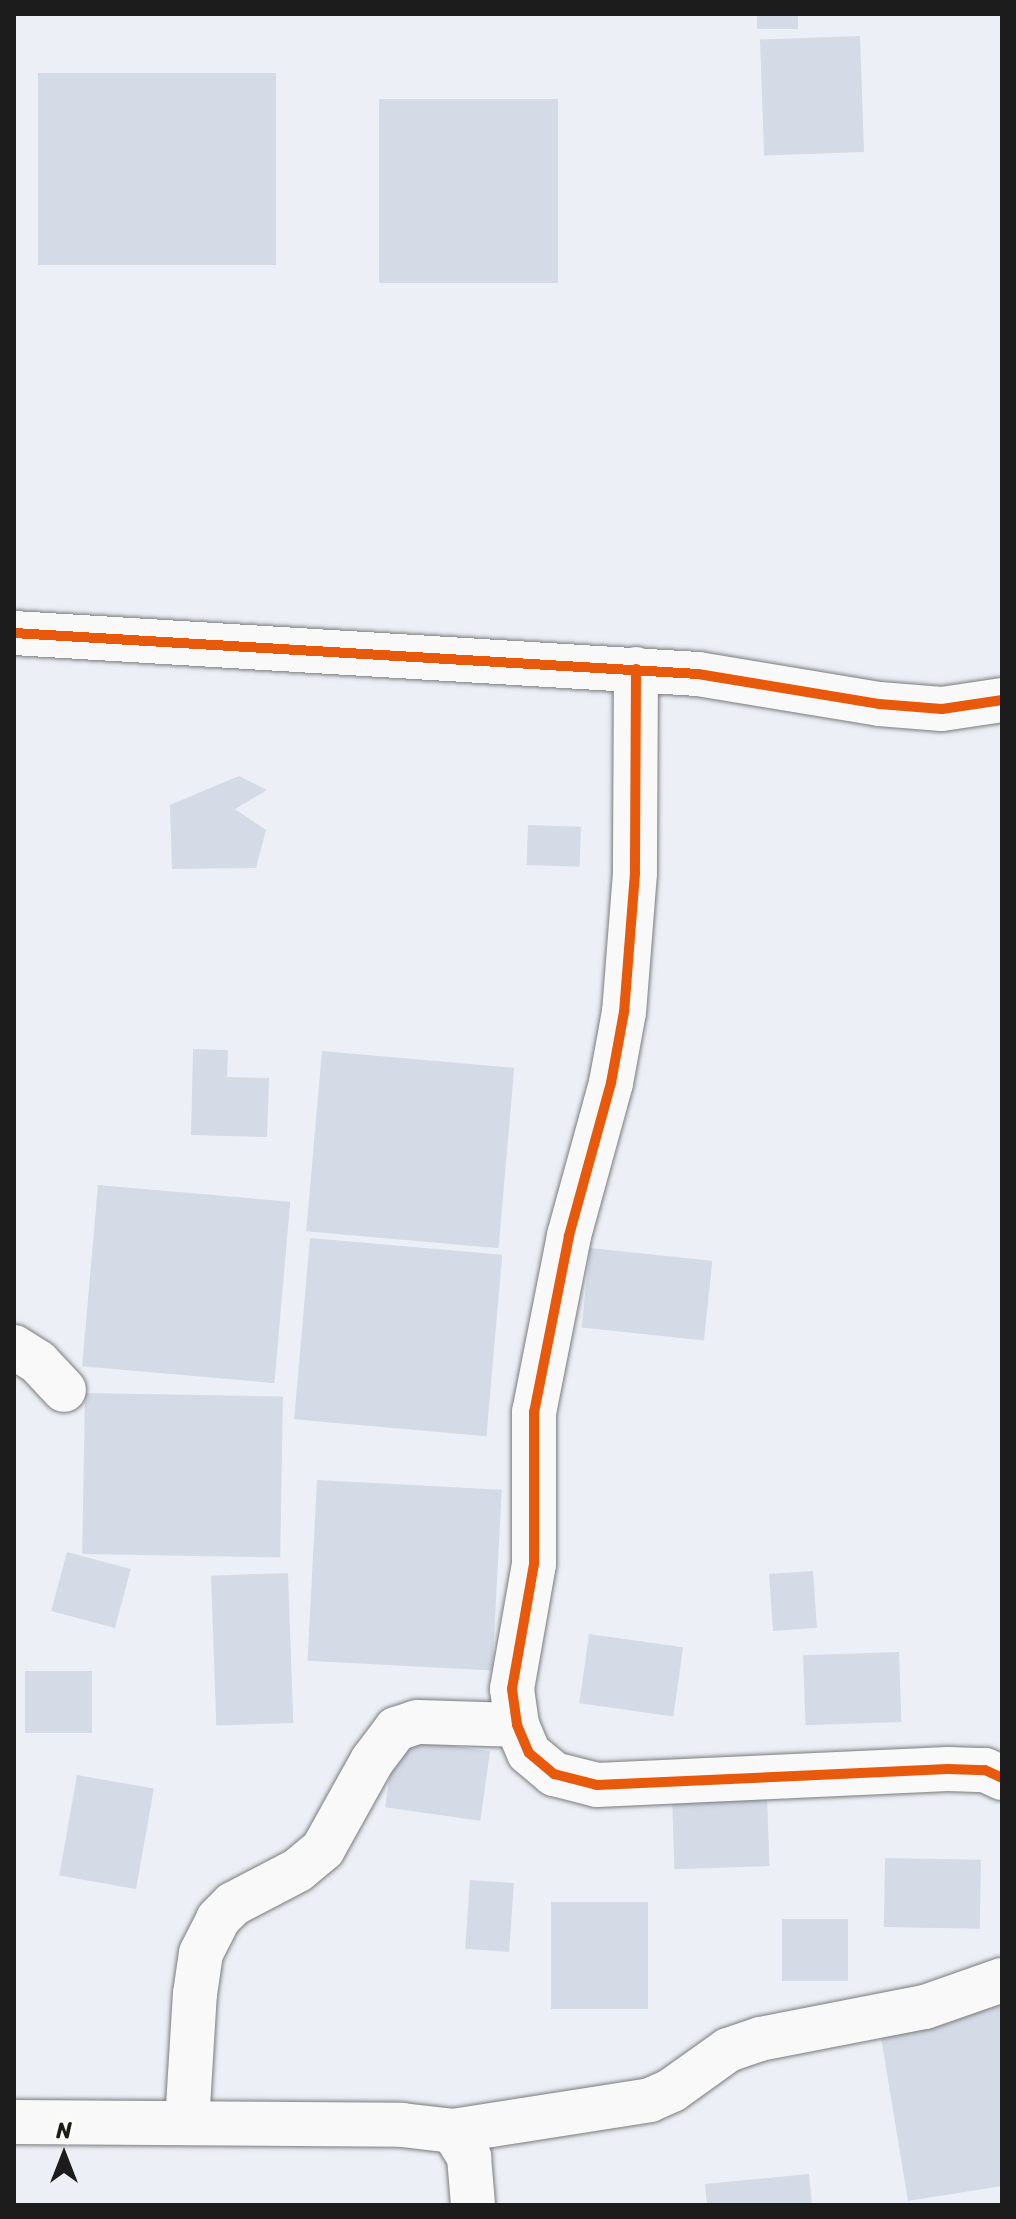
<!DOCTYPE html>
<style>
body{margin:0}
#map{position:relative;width:1016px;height:2219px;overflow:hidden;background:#ecf0f6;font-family:Sriracha,sans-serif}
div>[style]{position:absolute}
.building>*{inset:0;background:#d4dae6;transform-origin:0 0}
.roads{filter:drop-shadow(0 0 2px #7a7b7e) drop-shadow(0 0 2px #7a7b7e)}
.minor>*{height:44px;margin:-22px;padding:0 22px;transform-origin:22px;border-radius:22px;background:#f9f9f9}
.cycleway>*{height:10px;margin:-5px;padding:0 5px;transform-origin:5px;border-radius:5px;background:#e8590c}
span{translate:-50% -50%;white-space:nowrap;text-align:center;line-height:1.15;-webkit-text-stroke:7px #fdfcf7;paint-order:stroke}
.frame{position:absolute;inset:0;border:16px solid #1c1c1c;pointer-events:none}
.north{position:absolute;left:24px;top:2115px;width:80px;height:80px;-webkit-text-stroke:6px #fdfcf7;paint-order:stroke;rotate:0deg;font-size:22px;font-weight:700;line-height:32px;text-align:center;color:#1c1c1c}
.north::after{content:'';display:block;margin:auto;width:28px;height:36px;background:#1c1c1c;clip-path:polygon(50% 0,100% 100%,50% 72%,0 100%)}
</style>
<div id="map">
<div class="building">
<i style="left:757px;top:14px;width:41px;height:15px"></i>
<i style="left:860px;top:36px;width:116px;height:100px;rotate:88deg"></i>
<i style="left:38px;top:73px;width:238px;height:192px"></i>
<i style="left:558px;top:99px;width:184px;height:179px;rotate:90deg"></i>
<i style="clip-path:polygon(239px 776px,267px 790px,235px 809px,266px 830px,256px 868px,172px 869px,170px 805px)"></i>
<i style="left:528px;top:825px;width:53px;height:40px;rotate:2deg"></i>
<i style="clip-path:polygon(193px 1049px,228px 1050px,227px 1077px,269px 1078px,267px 1137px,191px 1135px)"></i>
<i style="left:322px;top:1051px;width:193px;height:181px;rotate:5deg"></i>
<i style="left:98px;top:1185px;width:193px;height:182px;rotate:5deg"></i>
<i style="left:310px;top:1238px;width:193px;height:182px;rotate:5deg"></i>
<i style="left:590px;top:1248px;width:123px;height:80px;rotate:6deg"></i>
<i style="left:85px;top:1393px;width:198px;height:161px;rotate:1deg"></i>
<i style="left:317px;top:1480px;width:185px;height:181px;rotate:3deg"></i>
<i style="left:67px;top:1552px;width:66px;height:61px;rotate:15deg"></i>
<i style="left:813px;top:1571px;width:57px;height:44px;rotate:86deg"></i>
<i style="left:288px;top:1573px;width:150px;height:77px;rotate:88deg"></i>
<i style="left:589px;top:1634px;width:95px;height:70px;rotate:8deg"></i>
<i style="left:899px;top:1652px;width:70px;height:96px;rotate:88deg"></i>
<i style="left:25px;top:1671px;width:67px;height:62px"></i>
<i style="left:395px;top:1738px;width:96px;height:70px;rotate:8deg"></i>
<i style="left:77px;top:1775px;width:78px;height:102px;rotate:10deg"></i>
<i style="left:767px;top:1796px;width:70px;height:95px;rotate:88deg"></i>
<i style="left:885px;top:1858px;width:96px;height:69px;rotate:1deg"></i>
<i style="left:470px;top:1880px;width:44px;height:69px;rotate:4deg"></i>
<i style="left:551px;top:1902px;width:97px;height:107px"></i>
<i style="left:782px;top:1919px;width:66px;height:62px"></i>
<i style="clip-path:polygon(1002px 2005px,1002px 2186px,908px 2201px,879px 2025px)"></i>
<i style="clip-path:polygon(809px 2174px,812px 2205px,707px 2205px,705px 2184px)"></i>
</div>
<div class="roads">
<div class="minor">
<i style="left:14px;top:633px;width:685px;rotate:3.43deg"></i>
<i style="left:698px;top:674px;width:183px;rotate:9.4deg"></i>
<i style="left:879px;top:704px;width:63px;rotate:4.5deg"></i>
<i style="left:942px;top:709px;width:61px;rotate:-8.5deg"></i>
<i style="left:636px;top:669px;width:204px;rotate:90.3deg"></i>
<i style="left:635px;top:873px;width:139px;rotate:94.5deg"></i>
<i style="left:624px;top:1012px;width:72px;rotate:100.4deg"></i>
<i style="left:611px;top:1083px;width:159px;rotate:105.4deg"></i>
<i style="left:569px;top:1236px;width:179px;rotate:101.2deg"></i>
<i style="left:534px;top:1412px;width:152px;rotate:90deg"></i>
<i style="left:534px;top:1564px;width:127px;rotate:100deg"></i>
<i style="left:512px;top:1689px;width:36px;rotate:82deg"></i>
<i style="left:517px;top:1725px;width:30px;rotate:67deg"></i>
<i style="left:529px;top:1753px;width:33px;rotate:40deg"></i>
<i style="left:554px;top:1774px;width:44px;rotate:14.3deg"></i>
<i style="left:597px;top:1785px;width:351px;rotate:-2.6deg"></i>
<i style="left:948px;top:1769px;width:37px;rotate:2deg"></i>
<i style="left:985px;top:1770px;width:19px;rotate:25deg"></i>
<i style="left:14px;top:1347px;width:28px;rotate:32deg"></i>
<i style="left:38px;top:1362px;width:38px;rotate:47deg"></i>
<i style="left:14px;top:2122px;width:388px;rotate:0.4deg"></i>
<i style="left:402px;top:2125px;width:51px;rotate:6.7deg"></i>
<i style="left:453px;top:2131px;width:31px;rotate:58deg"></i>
<i style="left:469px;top:2157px;width:48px;rotate:85.2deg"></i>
<i style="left:187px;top:2123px;width:129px;rotate:-86.5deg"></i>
<i style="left:195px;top:1994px;width:41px;rotate:-81.7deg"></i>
<i style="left:201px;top:1953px;width:38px;rotate:-63deg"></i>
<i style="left:218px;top:1919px;width:21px;rotate:-45deg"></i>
<i style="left:233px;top:1904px;width:73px;rotate:-27.6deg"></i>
<i style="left:298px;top:1870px;width:33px;rotate:-40deg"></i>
<i style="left:323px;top:1849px;width:101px;rotate:-60.9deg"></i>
<i style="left:372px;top:1761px;width:40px;rotate:-53deg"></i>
<i style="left:396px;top:1729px;width:22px;rotate:-18deg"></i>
<i style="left:417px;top:1722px;width:100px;rotate:1.7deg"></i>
<i style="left:453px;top:2131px;width:199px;rotate:-8.9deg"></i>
<i style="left:650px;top:2100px;width:24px;rotate:-24deg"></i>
<i style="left:672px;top:2090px;width:69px;rotate:-35.5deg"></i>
<i style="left:728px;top:2050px;width:34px;rotate:-19deg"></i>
<i style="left:760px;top:2039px;width:168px;rotate:-11deg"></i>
<i style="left:925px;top:2007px;width:82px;rotate:-19.3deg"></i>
</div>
</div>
<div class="cycleway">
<i style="left:14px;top:633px;width:685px;rotate:3.43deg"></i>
<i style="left:698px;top:674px;width:183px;rotate:9.4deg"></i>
<i style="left:879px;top:704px;width:63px;rotate:4.5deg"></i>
<i style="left:942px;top:709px;width:61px;rotate:-8.5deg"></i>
<i style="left:636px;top:669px;width:204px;rotate:90.3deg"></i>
<i style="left:635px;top:873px;width:139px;rotate:94.5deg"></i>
<i style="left:624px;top:1012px;width:72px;rotate:100.4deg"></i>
<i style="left:611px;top:1083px;width:159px;rotate:105.4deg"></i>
<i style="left:569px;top:1236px;width:179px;rotate:101.2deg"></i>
<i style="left:534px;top:1412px;width:152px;rotate:90deg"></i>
<i style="left:534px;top:1564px;width:127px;rotate:100deg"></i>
<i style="left:512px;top:1689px;width:36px;rotate:82deg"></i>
<i style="left:517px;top:1725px;width:30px;rotate:67deg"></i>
<i style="left:529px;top:1753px;width:33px;rotate:40deg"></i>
<i style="left:554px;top:1774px;width:44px;rotate:14.3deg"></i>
<i style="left:597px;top:1785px;width:351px;rotate:-2.6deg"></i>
<i style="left:948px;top:1769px;width:37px;rotate:2deg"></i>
<i style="left:985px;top:1770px;width:19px;rotate:25deg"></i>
</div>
<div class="frame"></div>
<div class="north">N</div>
</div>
